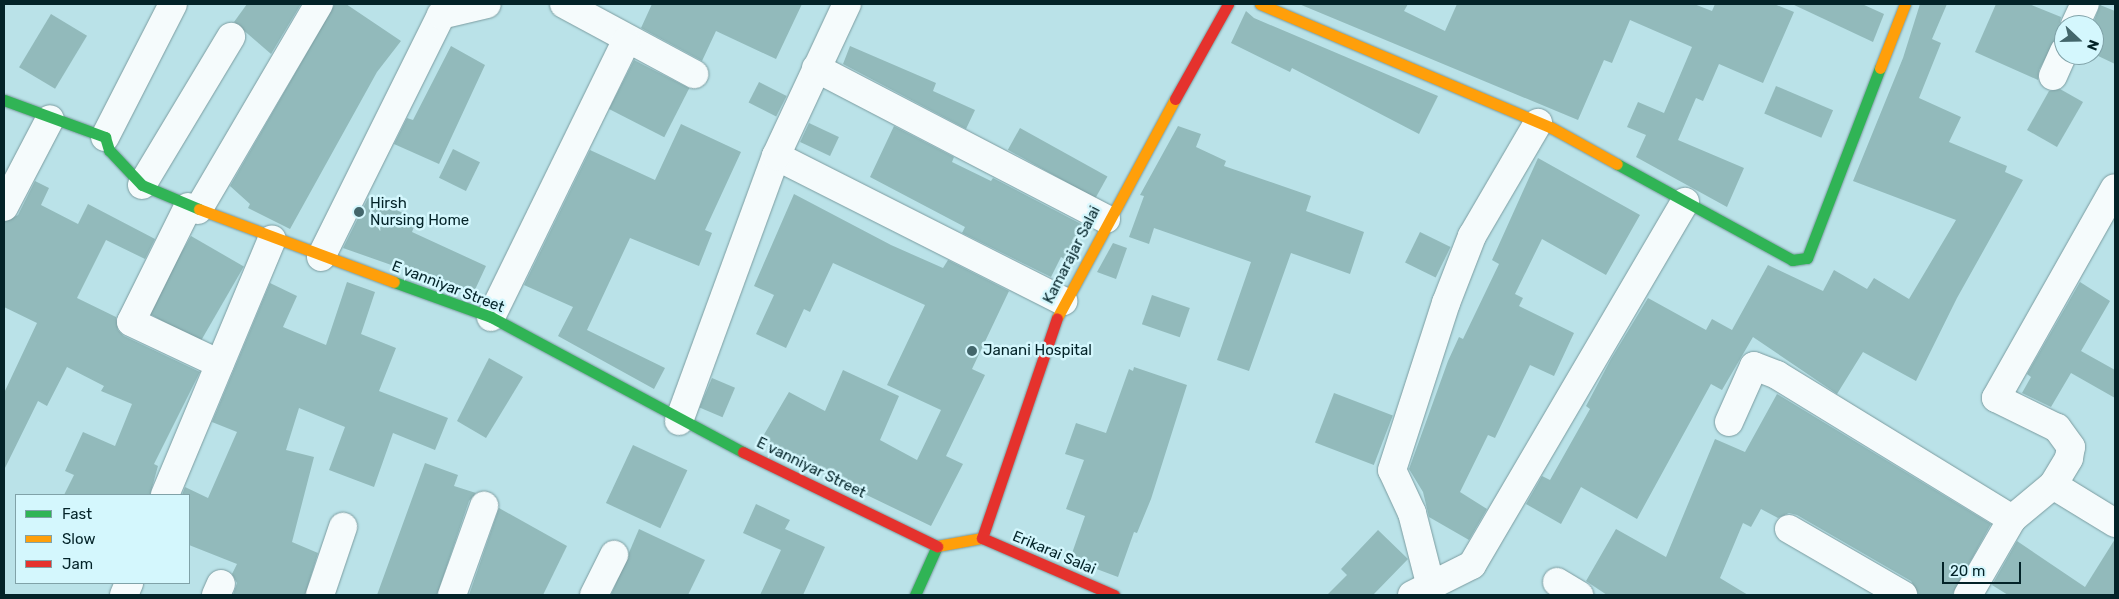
<!DOCTYPE html>
<style>
body{margin:0}
#map{position:relative;width:2119px;height:599px;overflow:hidden;background:#bae2e8;font-family:Rubik,sans-serif}
div>[style]{position:absolute}
.building>*{inset:0;background:#92babb;transform-origin:0 0}
.roads{filter:drop-shadow(0 0 1px #7b9ca0) drop-shadow(0 0 1px #7b9ca0)}
.street>*{height:28px;margin:-14px;padding:0 14px;transform-origin:14px;border-radius:14px;background:#f5fbfc}
.fast>*{height:11px;margin:-5.5px;padding:0 5.5px;transform-origin:5.5px;border-radius:5.5px;background:#30b455}
.slow>*{height:11px;margin:-5.5px;padding:0 5.5px;transform-origin:5.5px;border-radius:5.5px;background:#ff9f0a}
.jam>*{height:11px;margin:-5.5px;padding:0 5.5px;transform-origin:5.5px;border-radius:5.5px;background:#e5322d}
.dots>*{width:14px;height:14px;translate:-50% -50%;box-sizing:border-box;border:2px solid #d4f7fd;border-radius:50%}
span{translate:-50% -50%;white-space:nowrap;text-align:center;line-height:1.15;-webkit-text-stroke:5px #d4f7fd;paint-order:stroke}
.poi-label{font-size:15px;color:#032328}
.left{translate:0 -50%;text-align:left}
.street-label{font-size:15px;color:#032328}
.frame{position:absolute;inset:0;border:5px solid #032328;pointer-events:none}
.legend{position:absolute;left:15px;top:494px;width:175px;height:90px;box-sizing:border-box;background:#d4f7fd;border:1px solid #80a2a8;margin:0;padding:6px 9px;list-style:none;font-size:15px;color:#032328}
.legend li{display:flex;align-items:center;gap:10px;height:25px}
.legend b{width:25px;border:1px solid #80a2a8}
.north{position:absolute;left:2054px;top:15px;width:50px;height:50px;box-sizing:border-box;background:#d4f7fd;border:1px solid #80a2a8;border-radius:50%;rotate:111deg;font-size:14px;font-weight:700;line-height:20px;text-align:center;color:#032328}
.north::after{content:'';display:block;margin:auto;width:18px;height:22px;background:#43666b;clip-path:polygon(50% 0,100% 100%,50% 72%,0 100%)}
.scale{position:absolute;left:1942px;top:562px;width:79px;height:22px;box-sizing:border-box;border:2px solid #032328;border-top:0;padding-left:6px;font-size:15px;line-height:18px;white-space:nowrap;color:#032328;-webkit-text-stroke:4px #d4f7fd;paint-order:stroke}
</style>
<div id="map">
<div class="building">
<i style="clip-path:polygon(247px 4px,301px 4px,271px 54px,234px 22px)"></i>
<i style="clip-path:polygon(335px 4px,346px 4px,401px 41px,377px 72px,290px 229px,248px 208px,250px 204px,230px 186px)"></i>
<i style="clip-path:polygon(652px 4px,802px 4px,776px 59px,716px 31px,702px 61px,641px 28px)"></i>
<i style="clip-path:polygon(1299px 4px,1408px 4px,1404px 11px,1445px 31px,1457px 4px,1694px 4px,1712px 11px,1715px 4px,1774px 4px,1794px 12px,1763px 83px,1719px 64px,1703px 101px,1696px 98px,1678px 140px,1744px 168px,1727px 207px,1636px 157px,1646px 135px,1627px 127px,1638px 102px,1664px 113px,1692px 47px,1630px 20px,1612px 63px,1604px 60px,1578px 120px)"></i>
<i style="clip-path:polygon(1792px 4px,1862px 4px,1884px 14px,1873px 42px)"></i>
<i style="clip-path:polygon(1920px 4px,1947px 4px,1932px 39px,1941px 43px,1919px 98px,1961px 117px,1949px 142px,2007px 166px,2005px 172px,2023px 180px,1957px 298px,1916px 381px,1863px 352px,1837px 394px,1753px 337px,1722px 390px,1711px 384px,1637px 519px,1581px 487px,1561px 524px,1526px 504px,1542px 476px,1550px 480px,1590px 409px,1586px 406px,1611px 359px,1648px 298px,1706px 330px,1712px 319px,1732px 330px,1768px 265px,1823px 291px,1834px 270px,1867px 289px,1874px 278px,1909px 299px,1956px 220px,1853px 181px,1903px 58px)"></i>
<i style="clip-path:polygon(1996px 4px,2029px 4px,2061px 17px,2057px 37px,2039px 70px,2038px 80px,1975px 52px)"></i>
<i style="clip-path:polygon(2100px 5px,2115px 11px,2115px 64px,2094px 54px,2094px 21px)"></i>
<i style="clip-path:polygon(1246px 11px,1254px 18px,1438px 96px,1419px 134px,1292px 68px,1290px 72px,1231px 43px)"></i>
<i style="left:51px;top:14px;width:42px;height:62px;rotate:31deg"></i>
<i style="clip-path:polygon(451px 46px,485px 65px,439px 164px,394px 144px,407px 118px,413px 120px)"></i>
<i style="clip-path:polygon(850px 46px,936px 83px,933px 91px,975px 110px,966px 129px,843px 64px)"></i>
<i style="left:634px;top:60px;width:62px;height:55px;rotate:27deg"></i>
<i style="left:759px;top:82px;width:31px;height:23px;rotate:27deg"></i>
<i style="left:1776px;top:86px;width:62px;height:30px;rotate:23deg"></i>
<i style="clip-path:polygon(2060px 89px,2083px 102px,2057px 147px,2027px 130px,2049px 91px)"></i>
<i style="left:809px;top:123px;width:33px;height:21px;rotate:25deg"></i>
<i style="clip-path:polygon(681px 124px,741px 152px,705px 230px,712px 233px,699px 266px,630px 238px,587px 330px,665px 368px,654px 389px,558px 336px,573px 307px,524px 285px,590px 150px,655px 180px)"></i>
<i style="clip-path:polygon(894px 126px,954px 157px,952px 162px,991px 181px,993px 178px,1083px 225px,1068px 261px,1061px 257px,1051px 277px,962px 233px,965px 227px,870px 177px)"></i>
<i style="clip-path:polygon(1178px 126px,1201px 134px,1196px 147px,1226px 161px,1224px 166px,1311px 196px,1306px 211px,1364px 232px,1350px 274px,1291px 253px,1249px 371px,1217px 360px,1251px 262px,1154px 228px,1149px 244px,1129px 237px,1144px 196px,1140px 195px)"></i>
<i style="left:1020px;top:128px;width:100px;height:25px;rotate:29deg"></i>
<i style="left:453px;top:149px;width:30px;height:32px;rotate:26deg"></i>
<i style="clip-path:polygon(1538px 158px,1640px 215px,1606px 275px,1542px 239px,1515px 294px,1523px 298px,1519px 306px,1574px 333px,1554px 376px,1530px 365px,1495px 438px,1488px 435px,1460px 492px,1487px 509px,1469px 540px,1429px 517px,1423px 492px,1409px 469px,1448px 361px,1459px 337px,1463px 339px,1499px 264px,1492px 260px)"></i>
<i style="clip-path:polygon(35px 181px,49px 188px,41px 205px,78px 224px,88px 204px,155px 239px,145px 259px,106px 240px,77px 298px,116px 317px,118px 330px,124px 336px,200px 372px,154px 464px,158px 466px,150px 495px,64px 495px,74px 475px,65px 471px,83px 432px,115px 446px,132px 404px,101px 391px,104px 386px,67px 367px,47px 406px,38px 401px,4px 470px,4px 393px,37px 323px,4px 307px,4px 222px,18px 215px)"></i>
<i style="clip-path:polygon(794px 194px,891px 245px,943px 268px,948px 260px,1009px 291px,972px 369px,985px 375px,946px 456px,963px 464px,931px 526px,759px 443px,789px 392px,825px 411px,843px 370px,899px 396px,880px 440px,917px 460px,941px 410px,887px 385px,925px 305px,833px 263px,810px 312px,804px 309px,786px 348px,756px 334px,774px 295px,754px 286px)"></i>
<i style="clip-path:polygon(368px 198px,417px 219px,412px 232px,486px 266px,473px 294px,398px 264px,397px 267px,343px 248px)"></i>
<i style="left:1420px;top:232px;width:34px;height:34px;rotate:26deg"></i>
<i style="left:191px;top:236px;width:61px;height:88px;rotate:30deg"></i>
<i style="clip-path:polygon(1113px 243px,1127px 248px,1116px 279px,1097px 272px)"></i>
<i style="clip-path:polygon(347px 282px,375px 292px,361px 334px,396px 348px,379px 391px,448px 418px,435px 450px,393px 433px,374px 487px,329px 470px,345px 427px,299px 408px,286px 450px,314px 457px,292px 542px,318px 553px,305px 595px,233px 595px,237px 583px,232px 574px,237px 564px,189px 545px,189px 495px,182px 495px,185px 487px,208px 498px,237px 432px,212px 422px,270px 283px,297px 296px,283px 327px,326px 345px)"></i>
<i style="clip-path:polygon(2080px 282px,2110px 301px,2081px 351px,2115px 370px,2115px 398px,2071px 373px,2051px 407px,2022px 393px,2031px 377px,2027px 374px)"></i>
<i style="left:1152px;top:295px;width:40px;height:31px;rotate:19deg"></i>
<i style="clip-path:polygon(489px 358px,523px 377px,486px 438px,457px 421px)"></i>
<i style="clip-path:polygon(1134px 367px,1187px 385px,1151px 499px,1137px 533px,1134px 532px,1118px 577px,1070px 559px,1085px 516px,1066px 509px,1084px 460px,1065px 454px,1076px 423px,1106px 433px,1129px 369px,1133px 371px)"></i>
<i style="left:712px;top:378px;width:25px;height:32px;rotate:23deg"></i>
<i style="left:1334px;top:393px;width:63px;height:53px;rotate:21deg"></i>
<i style="clip-path:polygon(1777px 394px,1991px 524px,1952px 595px,1919px 595px,1911px 581px,1797px 515px,1789px 513px,1778px 518px,1761px 509px,1751px 527px,1743px 523px,1720px 578px,1748px 595px,1607px 595px,1586px 581px,1616px 529px,1666px 557px,1715px 439px,1745px 452px)"></i>
<i style="left:633px;top:445px;width:60px;height:64px;rotate:25deg"></i>
<i style="clip-path:polygon(425px 463px,458px 475px,454px 486px,476px 493px,469px 501px,437px 595px,377px 595px)"></i>
<i style="clip-path:polygon(756px 504px,790px 520px,785px 529px,825px 547px,803px 595px,760px 595px,781px 550px,743px 533px)"></i>
<i style="clip-path:polygon(499px 508px,567px 546px,543px 595px,469px 595px)"></i>
<i style="clip-path:polygon(639px 529px,705px 560px,688px 595px,611px 595px)"></i>
<i style="clip-path:polygon(1378px 530px,1408px 559px,1373px 595px,1327px 595px,1347px 575px,1341px 569px)"></i>
<i style="clip-path:polygon(2115px 539px,2115px 595px,2008px 595px,1992px 585px,2017px 541px,2085px 587px)"></i>
</div>
<div class="roads">
<div class="street">
<i style="left:564px;top:4px;width:148px;rotate:28.3deg"></i>
<i style="left:2075px;top:25px;width:23px;rotate:-65deg"></i>
<i style="left:816px;top:68px;width:327px;rotate:27.5deg"></i>
<i style="left:2053px;top:76px;width:27px;rotate:-66deg"></i>
<i style="left:105px;top:137px;width:149px;rotate:-62.9deg"></i>
<i style="left:776px;top:156px;width:322px;rotate:26.8deg"></i>
<i style="left:142px;top:185px;width:173px;rotate:-59deg"></i>
<i style="left:4px;top:207px;width:99px;rotate:-62.4deg"></i>
<i style="left:188px;top:207px;width:128px;rotate:116.4deg"></i>
<i style="left:131px;top:322px;width:98px;rotate:25.3deg"></i>
<i style="left:198px;top:210px;width:239px;rotate:-59.6deg"></i>
<i style="left:321px;top:257px;width:270px;rotate:-63.6deg"></i>
<i style="left:441px;top:15px;width:47px;rotate:-13.4deg"></i>
<i style="left:491px;top:317px;width:307px;rotate:-63.9deg"></i>
<i style="left:679px;top:421px;width:282px;rotate:-69.9deg"></i>
<i style="left:776px;top:156px;width:168px;rotate:-65deg"></i>
<i style="left:1729px;top:422px;width:61px;rotate:-65.9deg"></i>
<i style="left:1754px;top:366px;width:25px;rotate:21deg"></i>
<i style="left:1777px;top:375px;width:276px;rotate:31.5deg"></i>
<i style="left:2053px;top:485px;width:73px;rotate:31.5deg"></i>
<i style="left:165px;top:495px;width:277px;rotate:-67.3deg"></i>
<i style="left:1789px;top:529px;width:132px;rotate:30.1deg"></i>
<i style="left:1557px;top:582px;width:26px;rotate:31deg"></i>
<i style="left:1431px;top:587px;width:76px;rotate:-104.4deg"></i>
<i style="left:1412px;top:513px;width:47px;rotate:-114.9deg"></i>
<i style="left:1392px;top:470px;width:176px;rotate:-72.1deg"></i>
<i style="left:1446px;top:303px;width:72px;rotate:-68.8deg"></i>
<i style="left:1472px;top:236px;width:131px;rotate:-59.7deg"></i>
<i style="left:124px;top:595px;width:13px;rotate:-67deg"></i>
<i style="left:216px;top:595px;width:12px;rotate:-66deg"></i>
<i style="left:320px;top:595px;width:72px;rotate:-71.3deg"></i>
<i style="left:452px;top:595px;width:95px;rotate:-70.2deg"></i>
<i style="left:594px;top:595px;width:45px;rotate:-63.4deg"></i>
<i style="left:1412px;top:595px;width:67px;rotate:-26.6deg"></i>
<i style="left:1472px;top:565px;width:421px;rotate:-59.6deg"></i>
<i style="left:1968px;top:595px;width:88px;rotate:-59.9deg"></i>
<i style="left:2012px;top:519px;width:53px;rotate:-39.7deg"></i>
<i style="left:2053px;top:485px;width:31px;rotate:-59deg"></i>
<i style="left:2069px;top:458px;width:11px;rotate:-80deg"></i>
<i style="left:2071px;top:447px;width:24px;rotate:-126deg"></i>
<i style="left:2057px;top:428px;width:68px;rotate:-153.8deg"></i>
<i style="left:1996px;top:398px;width:241px;rotate:-60.5deg"></i>
</div>
<div class="fast">
<i style="left:4px;top:100px;width:108px;rotate:20.1deg"></i>
<i style="left:105px;top:137px;width:14px;rotate:73deg"></i>
<i style="left:109px;top:150px;width:48px;rotate:46.7deg"></i>
<i style="left:142px;top:185px;width:62px;rotate:22.8deg"></i>
<i style="left:1617px;top:164px;width:200px;rotate:28.7deg"></i>
<i style="left:1792px;top:260px;width:15px;rotate:-8deg"></i>
<i style="left:1807px;top:258px;width:204px;rotate:-69deg"></i>
<i style="left:394px;top:282px;width:103px;rotate:19.8deg"></i>
<i style="left:491px;top:317px;width:286px;rotate:28.2deg"></i>
<i style="left:915px;top:595px;width:54px;rotate:-65.8deg"></i>
</div>
<div class="slow">
<i style="left:1260px;top:4px;width:317px;rotate:23deg"></i>
<i style="left:1552px;top:128px;width:74px;rotate:29deg"></i>
<i style="left:1880px;top:68px;width:69px;rotate:-68.7deg"></i>
<i style="left:199px;top:209px;width:208px;rotate:20.5deg"></i>
<i style="left:1057px;top:318px;width:249px;rotate:-61.7deg"></i>
<i style="left:937px;top:546px;width:46px;rotate:-10.1deg"></i>
</div>
<div class="jam">
<i style="left:1175px;top:99px;width:109px;rotate:-60.8deg"></i>
<i style="left:743px;top:452px;width:216px;rotate:25.9deg"></i>
<i style="left:982px;top:538px;width:232px;rotate:-71.2deg"></i>
<i style="left:982px;top:538px;width:144px;rotate:23.4deg"></i>
</div>
</div>
<div class="dots">
<i style="left:359px;top:212px;background:#43666b"></i>
<i style="left:972px;top:351px;background:#43666b"></i>
</div>
<div class="poi-label">
<span class="left" style="left:370px;top:212px">Hirsh<br>Nursing Home</span>
<span class="left" style="left:983px;top:351px">Janani Hospital</span>
</div>
<div class="street-label">
<span style="left:1072px;top:255px;rotate:-63deg">Kamarajar Salai</span>
<span style="left:448px;top:287px;rotate:21deg">E vanniyar Street</span>
<span style="left:811px;top:468px;rotate:26deg">E vanniyar Street</span>
<span style="left:1054px;top:553px;rotate:23deg">Erikarai Salai</span>
</div>
<div class="frame"></div>
<ul class="legend">
<li><b style="height:6px;background:#30b455"></b>Fast</li>
<li><b style="height:6px;background:#ff9f0a"></b>Slow</li>
<li><b style="height:6px;background:#e5322d"></b>Jam</li>
</ul>
<div class="north">N</div>
<div class="scale">20 m</div>
</div>
